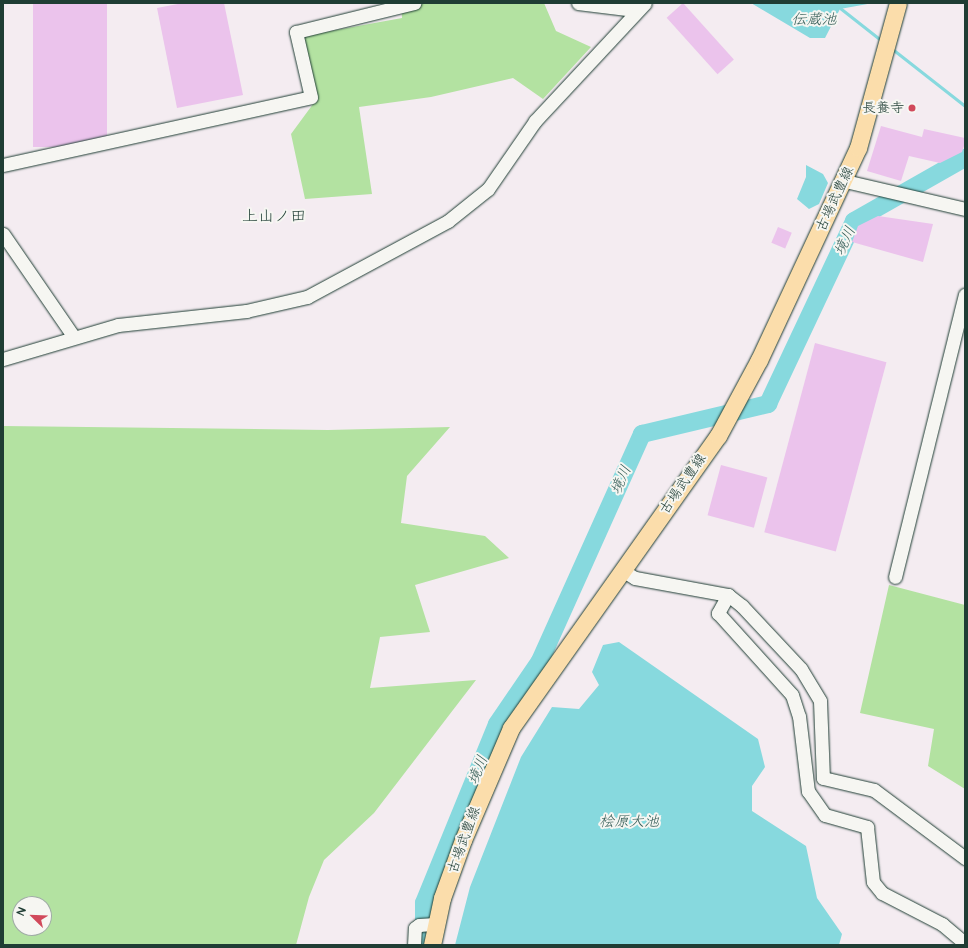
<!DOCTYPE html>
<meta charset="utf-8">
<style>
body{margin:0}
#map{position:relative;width:968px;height:948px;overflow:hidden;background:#f4ecf1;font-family:"Architects Daughter","Klee One",sans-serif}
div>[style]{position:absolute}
.green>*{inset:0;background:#b3e2a1}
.water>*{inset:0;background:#87d9de}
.stream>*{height:3px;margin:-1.5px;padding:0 1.5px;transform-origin:1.5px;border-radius:1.5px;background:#87d9de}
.river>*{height:18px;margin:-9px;padding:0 9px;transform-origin:9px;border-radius:9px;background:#87d9de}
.building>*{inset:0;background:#ebc3ec;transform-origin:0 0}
.roads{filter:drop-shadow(0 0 1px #1f3d34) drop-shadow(0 0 1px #1f3d34)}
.minor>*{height:13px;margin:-6.5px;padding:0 6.5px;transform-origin:6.5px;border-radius:6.5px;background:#f6f6f2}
.major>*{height:17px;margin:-8.5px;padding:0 8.5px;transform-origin:8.5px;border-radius:8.5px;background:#fbddab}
.dots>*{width:11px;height:11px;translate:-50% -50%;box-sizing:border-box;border:2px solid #f6f6f2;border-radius:50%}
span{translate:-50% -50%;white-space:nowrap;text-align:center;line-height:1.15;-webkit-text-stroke:4px #f6f6f2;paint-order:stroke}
.poi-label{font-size:14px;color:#1f3d34}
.right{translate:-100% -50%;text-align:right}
.street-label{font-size:14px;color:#1f3d34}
.water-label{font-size:15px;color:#345c56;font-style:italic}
.quarter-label{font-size:16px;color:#1f3d34}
.frame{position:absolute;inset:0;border:4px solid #1f3d34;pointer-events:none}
.north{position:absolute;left:12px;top:896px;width:40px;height:40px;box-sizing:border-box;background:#f6f6f2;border:1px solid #a0aca6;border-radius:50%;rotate:293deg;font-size:11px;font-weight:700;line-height:16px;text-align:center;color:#1f3d34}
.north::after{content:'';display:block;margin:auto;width:14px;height:18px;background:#d1495b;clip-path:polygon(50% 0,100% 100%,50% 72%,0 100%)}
</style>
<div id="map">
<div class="green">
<i style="clip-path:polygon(401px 3px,544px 3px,556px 31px,591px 47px,543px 99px,513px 78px,431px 97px,359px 107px,372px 194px,305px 199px,291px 134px,316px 100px,303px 36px,402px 18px)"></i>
<i style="clip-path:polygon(evenodd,3px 426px,328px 430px,450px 427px,407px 476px,401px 523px,485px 536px,509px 558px,415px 585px,430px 632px,380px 637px,370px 688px,476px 680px,374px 813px,324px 860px,309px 897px,296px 945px,3px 945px,3px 426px,20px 904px,44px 904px,44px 928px,20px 928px,20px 904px)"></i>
<i style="clip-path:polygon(889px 585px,965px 605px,965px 789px,928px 766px,934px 729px,860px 713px)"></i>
</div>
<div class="water">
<i style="clip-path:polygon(751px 3px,873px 3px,840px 9px,825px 38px,810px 38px)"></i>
<i style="clip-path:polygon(806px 165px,823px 174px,828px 183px,819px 204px,809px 209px,797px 199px,806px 177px)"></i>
<i style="clip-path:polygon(619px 642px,758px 739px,765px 767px,752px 786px,752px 811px,806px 846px,817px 898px,842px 934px,839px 945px,455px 945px,470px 887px,521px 757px,552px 707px,579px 709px,599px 685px,592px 672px,603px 645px)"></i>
</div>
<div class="stream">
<i style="left:840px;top:8px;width:53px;rotate:38.2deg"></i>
<i style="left:891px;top:48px;width:94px;rotate:38.1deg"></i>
</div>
<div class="river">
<i style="left:424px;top:945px;width:42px;rotate:-90deg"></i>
<i style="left:424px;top:903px;width:193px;rotate:-67.8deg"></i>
<i style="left:497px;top:724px;width:76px;rotate:-55.7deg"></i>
<i style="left:540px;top:661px;width:249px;rotate:-65.8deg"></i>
<i style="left:642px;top:434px;width:130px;rotate:-13.4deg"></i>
<i style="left:768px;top:404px;width:202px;rotate:-64.8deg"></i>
<i style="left:854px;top:221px;width:128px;rotate:-29.6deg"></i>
</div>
<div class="building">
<i style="left:33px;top:3px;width:74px;height:144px"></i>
<i style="clip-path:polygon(183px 3px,224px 3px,243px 95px,177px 108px,157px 8px)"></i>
<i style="left:683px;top:3px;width:76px;height:22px;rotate:48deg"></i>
<i style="clip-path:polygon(881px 126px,922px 137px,924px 129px,965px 138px,965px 143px,962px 152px,940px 163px,909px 156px,901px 181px,867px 171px)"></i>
<i style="clip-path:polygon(878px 216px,933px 224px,923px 262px,852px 242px,858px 226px)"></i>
<i style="left:778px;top:227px;width:15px;height:17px;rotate:23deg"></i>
<i style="left:815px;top:343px;width:74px;height:196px;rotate:15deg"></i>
<i style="left:721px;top:465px;width:48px;height:52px;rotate:15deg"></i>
</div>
<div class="roads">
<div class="minor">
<i style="left:578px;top:3px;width:57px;rotate:7deg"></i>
<i style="left:3px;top:165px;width:315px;rotate:-12.4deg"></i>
<i style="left:311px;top:97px;width:67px;rotate:-103deg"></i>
<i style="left:296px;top:32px;width:122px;rotate:-13.8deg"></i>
<i style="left:845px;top:181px;width:123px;rotate:13.1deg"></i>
<i style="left:3px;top:234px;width:124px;rotate:55.5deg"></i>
<i style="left:3px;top:359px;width:120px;rotate:-16.5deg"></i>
<i style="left:118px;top:325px;width:129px;rotate:-6.2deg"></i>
<i style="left:246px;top:311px;width:63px;rotate:-12.9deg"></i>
<i style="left:307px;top:297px;width:160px;rotate:-28.3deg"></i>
<i style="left:448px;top:221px;width:51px;rotate:-38.7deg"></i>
<i style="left:488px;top:189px;width:83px;rotate:-55.3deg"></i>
<i style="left:535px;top:121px;width:161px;rotate:-47deg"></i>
<i style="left:622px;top:570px;width:15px;rotate:32deg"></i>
<i style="left:635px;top:578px;width:95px;rotate:10.4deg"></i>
<i style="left:728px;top:595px;width:18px;rotate:38deg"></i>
<i style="left:742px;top:606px;width:86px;rotate:46.9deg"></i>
<i style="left:801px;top:669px;width:37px;rotate:59deg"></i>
<i style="left:820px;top:701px;width:77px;rotate:87.8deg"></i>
<i style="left:823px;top:778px;width:52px;rotate:13.2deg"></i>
<i style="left:874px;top:790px;width:114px;rotate:36.8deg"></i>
<i style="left:895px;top:577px;width:291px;rotate:-76.1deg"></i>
<i style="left:728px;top:595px;width:21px;rotate:119deg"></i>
<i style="left:718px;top:613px;width:110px;rotate:47.9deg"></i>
<i style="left:792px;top:695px;width:22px;rotate:72deg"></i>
<i style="left:799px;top:716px;width:76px;rotate:83.2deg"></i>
<i style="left:808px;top:791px;width:29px;rotate:55deg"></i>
<i style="left:825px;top:815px;width:44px;rotate:15.9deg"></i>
<i style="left:867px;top:827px;width:55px;rotate:83.8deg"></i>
<i style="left:873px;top:882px;width:14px;rotate:51deg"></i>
<i style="left:882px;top:893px;width:68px;rotate:27.3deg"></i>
<i style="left:942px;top:924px;width:26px;rotate:40deg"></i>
<i style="left:414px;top:945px;width:17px;rotate:-87deg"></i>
<i style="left:415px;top:928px;width:5px;rotate:-37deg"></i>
<i style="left:419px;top:925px;width:16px;rotate:-4deg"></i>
</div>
<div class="major">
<i style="left:432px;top:945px;width:48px;rotate:-78deg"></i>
<i style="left:442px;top:898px;width:62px;rotate:-70.1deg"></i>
<i style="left:463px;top:840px;width:122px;rotate:-66.8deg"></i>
<i style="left:511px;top:728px;width:358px;rotate:-54.7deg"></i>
<i style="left:718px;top:436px;width:86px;rotate:-61.7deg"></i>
<i style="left:759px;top:360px;width:234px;rotate:-65deg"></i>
<i style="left:858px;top:148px;width:150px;rotate:-74.6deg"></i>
</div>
</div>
<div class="dots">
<i style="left:912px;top:108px;background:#d1495b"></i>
</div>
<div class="poi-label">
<span class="right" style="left:904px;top:108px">長養寺</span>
</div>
<div class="street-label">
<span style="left:835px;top:199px;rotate:-65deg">古場武豊線</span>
<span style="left:683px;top:484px;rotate:-55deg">古場武豊線</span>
<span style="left:464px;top:840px;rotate:-70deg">古場武豊線</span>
</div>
<div class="water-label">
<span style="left:814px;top:20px">伝蔵池</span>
<span style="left:845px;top:241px;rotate:-65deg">境川</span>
<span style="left:621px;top:480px;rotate:-66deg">境川</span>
<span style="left:478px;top:770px;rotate:-68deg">境川</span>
<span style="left:629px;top:822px">桧原大池</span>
</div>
<div class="quarter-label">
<span style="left:274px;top:216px">上山ノ田</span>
</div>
<div class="frame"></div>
<div class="north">N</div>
</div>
